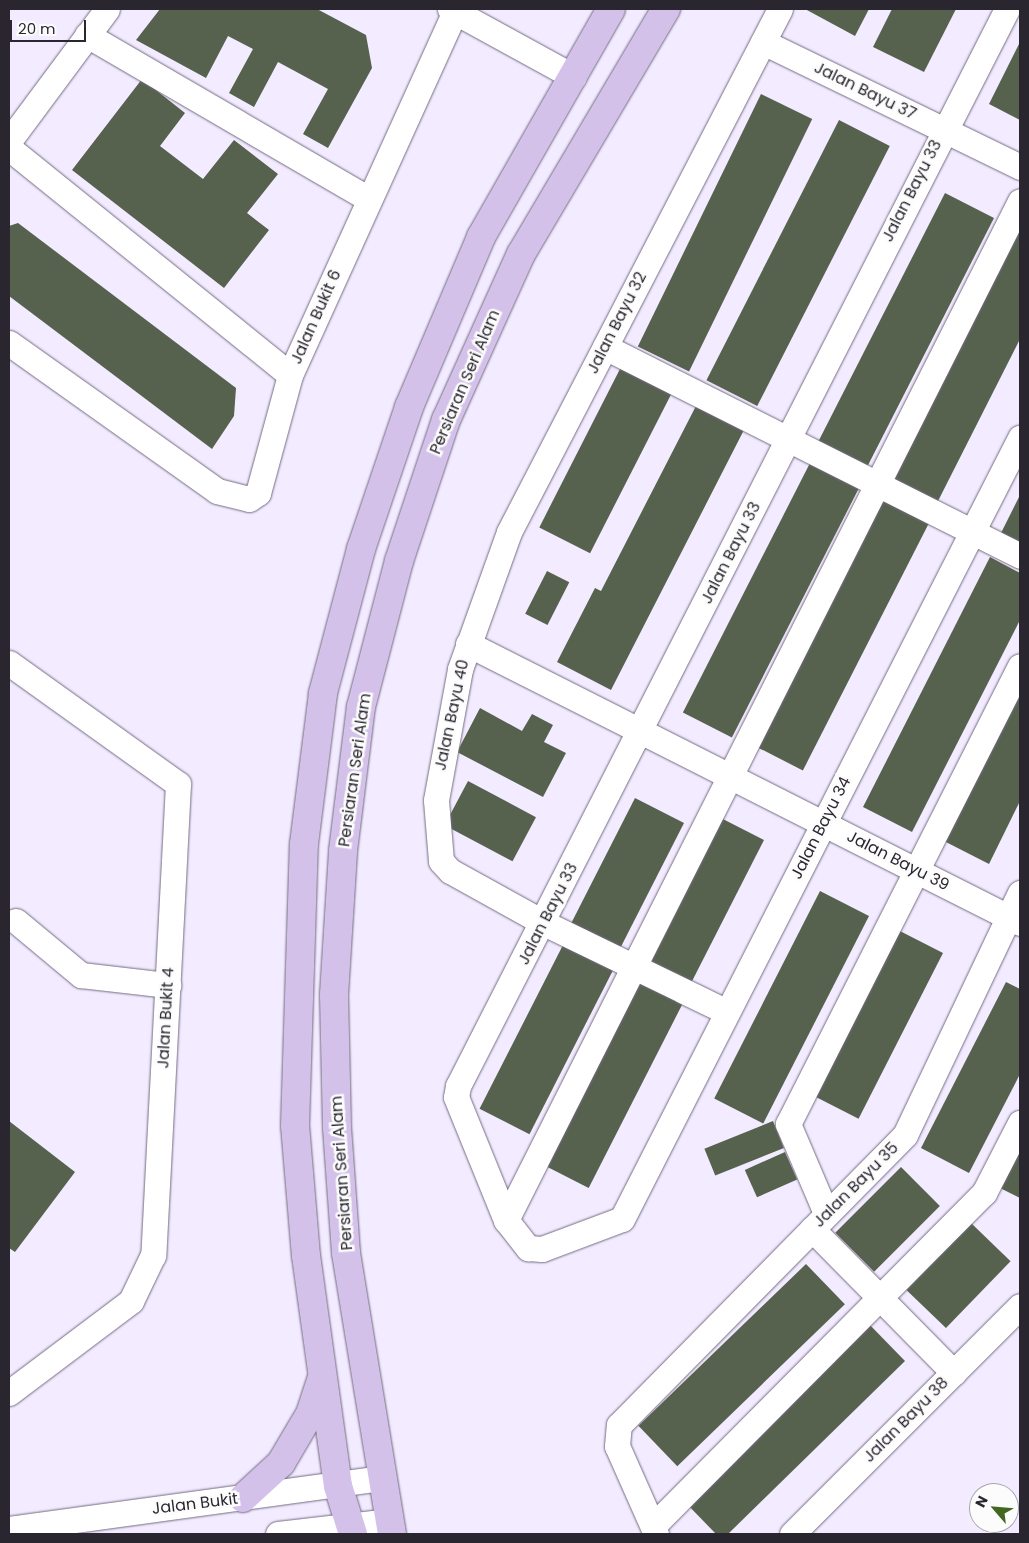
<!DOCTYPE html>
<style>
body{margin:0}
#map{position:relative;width:1029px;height:1543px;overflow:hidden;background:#f3ebff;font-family:Poppins,sans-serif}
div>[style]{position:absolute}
.building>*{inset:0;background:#56624e;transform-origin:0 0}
.roads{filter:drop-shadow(0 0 1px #746b81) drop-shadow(0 0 1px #746b81)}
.minor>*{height:25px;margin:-12.5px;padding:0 12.5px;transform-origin:12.5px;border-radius:12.5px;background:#fff}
.major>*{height:28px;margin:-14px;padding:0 14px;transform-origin:14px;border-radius:14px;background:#d3c1ea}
span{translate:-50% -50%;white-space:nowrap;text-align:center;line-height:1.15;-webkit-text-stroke:5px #fcfcfc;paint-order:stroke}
.street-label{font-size:16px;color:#2a262f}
.frame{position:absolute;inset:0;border:10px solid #2a262f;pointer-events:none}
.north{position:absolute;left:969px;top:1483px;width:50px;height:50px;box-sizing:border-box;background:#fcfcfc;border:1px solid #a8a6aa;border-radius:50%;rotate:297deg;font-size:14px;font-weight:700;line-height:20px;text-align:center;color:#2a262f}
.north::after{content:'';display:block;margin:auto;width:18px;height:22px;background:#436720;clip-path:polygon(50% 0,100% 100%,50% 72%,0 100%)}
.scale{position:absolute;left:10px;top:20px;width:76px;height:22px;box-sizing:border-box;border:2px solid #2a262f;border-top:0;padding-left:6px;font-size:15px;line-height:18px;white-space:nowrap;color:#2a262f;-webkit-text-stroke:4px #fcfcfc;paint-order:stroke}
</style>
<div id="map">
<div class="building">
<i style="clip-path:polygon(160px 9px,317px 9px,366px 35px,372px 68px,328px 148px,303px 134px,328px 89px,278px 62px,254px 107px,229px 93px,253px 49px,228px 36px,206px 78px,136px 40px)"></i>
<i style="clip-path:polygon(805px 9px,869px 9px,855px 36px)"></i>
<i style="clip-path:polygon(892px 9px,956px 9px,924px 72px,873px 47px)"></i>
<i style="clip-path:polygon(1020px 42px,1020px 120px,989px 104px)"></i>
<i style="clip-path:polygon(142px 79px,185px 113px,160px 146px,203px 179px,234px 140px,278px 174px,247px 213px,269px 230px,224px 288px,72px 170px)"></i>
<i style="left:761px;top:94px;width:57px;height:281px;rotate:26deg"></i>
<i style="left:839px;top:120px;width:57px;height:292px;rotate:27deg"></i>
<i style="left:945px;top:193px;width:55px;height:279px;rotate:27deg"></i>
<i style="clip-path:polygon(18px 223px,236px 388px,234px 416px,212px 449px,9px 296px,9px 226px)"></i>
<i style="clip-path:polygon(1014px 229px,1020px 232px,1020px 339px,937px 503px,888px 479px)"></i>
<i style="left:621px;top:367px;width:57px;height:180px;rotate:27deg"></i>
<i style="clip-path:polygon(698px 402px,746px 426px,611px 690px,557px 662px,595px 588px,601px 591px)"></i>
<i style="left:810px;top:463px;width:55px;height:280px;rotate:27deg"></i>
<i style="clip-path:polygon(1020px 495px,1020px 543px,1001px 533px)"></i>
<i style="left:881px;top:496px;width:55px;height:280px;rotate:27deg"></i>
<i style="clip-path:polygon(990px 557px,1020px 573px,1020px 620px,912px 832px,863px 807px)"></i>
<i style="left:547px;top:571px;width:25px;height:48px;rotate:27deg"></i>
<i style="clip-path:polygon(1020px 681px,1020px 801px,989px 864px,940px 839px)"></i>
<i style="clip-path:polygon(480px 708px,522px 731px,532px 714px,553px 725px,544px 742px,566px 753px,543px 797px,457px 752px)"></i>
<i style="left:468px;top:781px;width:77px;height:50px;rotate:28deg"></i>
<i style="left:635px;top:798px;width:55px;height:140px;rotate:27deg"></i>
<i style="left:715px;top:815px;width:55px;height:164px;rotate:27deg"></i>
<i style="left:820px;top:891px;width:55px;height:233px;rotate:27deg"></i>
<i style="left:894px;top:928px;width:55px;height:186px;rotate:27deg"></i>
<i style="left:564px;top:943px;width:56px;height:186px;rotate:27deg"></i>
<i style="left:635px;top:976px;width:55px;height:210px;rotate:27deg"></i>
<i style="clip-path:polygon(1006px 982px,1020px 989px,1020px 1074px,969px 1173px,921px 1148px)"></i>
<i style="clip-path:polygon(9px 1121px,75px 1172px,15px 1252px,9px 1248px)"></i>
<i style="left:773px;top:1121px;width:29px;height:74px;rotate:68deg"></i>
<i style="clip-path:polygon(1020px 1139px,1020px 1198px,996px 1186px)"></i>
<i style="left:785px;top:1152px;width:30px;height:44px;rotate:66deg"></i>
<i style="left:901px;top:1167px;width:55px;height:93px;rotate:45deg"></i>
<i style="left:971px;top:1223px;width:55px;height:93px;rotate:44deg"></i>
<i style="left:806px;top:1264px;width:56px;height:233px;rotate:46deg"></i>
<i style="clip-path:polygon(867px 1322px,905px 1361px,728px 1534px,716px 1534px,683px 1500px)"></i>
</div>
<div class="roads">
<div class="minor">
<i style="left:450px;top:9px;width:141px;rotate:28.7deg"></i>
<i style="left:1007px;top:9px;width:1209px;rotate:117.01deg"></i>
<i style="left:458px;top:1086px;width:11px;rotate:100deg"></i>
<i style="left:456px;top:1097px;width:133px;rotate:67.9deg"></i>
<i style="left:506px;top:1220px;width:36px;rotate:52deg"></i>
<i style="left:528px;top:1248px;width:14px;rotate:4deg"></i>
<i style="left:542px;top:1249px;width:85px;rotate:-20.6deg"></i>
<i style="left:622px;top:1219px;width:877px;rotate:-63deg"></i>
<i style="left:87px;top:35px;width:326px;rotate:30.2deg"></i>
<i style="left:763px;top:42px;width:286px;rotate:25.9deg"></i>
<i style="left:9px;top:141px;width:164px;rotate:-53.4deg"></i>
<i style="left:9px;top:148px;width:361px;rotate:38.9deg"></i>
<i style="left:9px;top:343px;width:255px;rotate:35.4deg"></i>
<i style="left:217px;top:491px;width:33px;rotate:14deg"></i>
<i style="left:249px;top:499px;width:11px;rotate:-34deg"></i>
<i style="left:258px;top:493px;width:122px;rotate:-74.8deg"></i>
<i style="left:290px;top:375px;width:402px;rotate:-65.6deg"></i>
<i style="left:605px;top:347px;width:465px;rotate:26.7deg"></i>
<i style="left:468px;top:644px;width:619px;rotate:26.81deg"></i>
<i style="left:9px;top:663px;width:208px;rotate:35.6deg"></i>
<i style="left:178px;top:784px;width:472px;rotate:93deg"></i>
<i style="left:153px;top:1255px;width:51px;rotate:115.6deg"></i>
<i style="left:131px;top:1301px;width:153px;rotate:143deg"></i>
<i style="left:16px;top:921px;width:85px;rotate:39.7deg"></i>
<i style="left:81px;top:975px;width:88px;rotate:6.6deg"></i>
<i style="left:727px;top:1012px;width:203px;rotate:-154.1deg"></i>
<i style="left:544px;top:923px;width:107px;rotate:-151deg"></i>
<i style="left:450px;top:871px;width:13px;rotate:-132deg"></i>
<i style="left:441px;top:861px;width:61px;rotate:-94.7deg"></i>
<i style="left:436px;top:800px;width:133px;rotate:-79.6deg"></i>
<i style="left:460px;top:669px;width:145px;rotate:-70.3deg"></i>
<i style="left:509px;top:532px;width:589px;rotate:-62.61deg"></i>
<i style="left:826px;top:1213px;width:97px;rotate:-113.1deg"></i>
<i style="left:788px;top:1124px;width:513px;rotate:-63.14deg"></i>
<i style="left:506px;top:1220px;width:1141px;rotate:-63.23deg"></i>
<i style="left:812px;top:1229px;width:202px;rotate:45.4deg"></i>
<i style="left:653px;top:1526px;width:470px;rotate:-45.2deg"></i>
<i style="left:984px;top:1193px;width:79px;rotate:-62.8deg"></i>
<i style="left:9px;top:1529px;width:375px;rotate:-7.8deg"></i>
<i style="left:278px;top:1534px;width:111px;rotate:-6.7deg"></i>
<i style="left:656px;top:1534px;width:96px;rotate:-113.9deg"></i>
<i style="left:617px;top:1446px;width:21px;rotate:-85deg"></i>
<i style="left:619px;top:1425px;width:407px;rotate:-45.4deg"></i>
<i style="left:905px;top:1135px;width:268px;rotate:-64.6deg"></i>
<i style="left:792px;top:1534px;width:322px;rotate:-45deg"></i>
</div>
<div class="major">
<i style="left:243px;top:1498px;width:52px;rotate:-42.6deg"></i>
<i style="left:281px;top:1463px;width:57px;rotate:-59.4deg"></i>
<i style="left:310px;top:1414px;width:35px;rotate:-72deg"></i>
<i style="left:353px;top:1534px;width:50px;rotate:-107.4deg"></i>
<i style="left:338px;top:1486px;width:232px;rotate:-97.9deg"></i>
<i style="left:306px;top:1256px;width:130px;rotate:-94.8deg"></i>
<i style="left:295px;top:1126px;width:282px;rotate:-88.2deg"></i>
<i style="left:304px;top:844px;width:152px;rotate:-82.8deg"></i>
<i style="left:323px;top:693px;width:149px;rotate:-75.2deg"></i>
<i style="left:361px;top:549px;width:150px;rotate:-71.3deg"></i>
<i style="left:409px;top:407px;width:185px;rotate:-67deg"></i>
<i style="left:481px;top:237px;width:262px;rotate:-60.3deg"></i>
<i style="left:392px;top:1534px;width:285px;rotate:-99.3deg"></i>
<i style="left:346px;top:1253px;width:126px;rotate:-94.1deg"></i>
<i style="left:337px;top:1127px;width:132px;rotate:-91.3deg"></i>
<i style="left:334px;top:995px;width:144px;rotate:-86.4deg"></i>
<i style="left:343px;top:851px;width:145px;rotate:-82.9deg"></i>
<i style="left:361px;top:707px;width:151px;rotate:-75.4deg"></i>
<i style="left:399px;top:561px;width:149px;rotate:-71.6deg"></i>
<i style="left:446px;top:420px;width:182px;rotate:-65.7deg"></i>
<i style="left:521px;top:254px;width:285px;rotate:-59.4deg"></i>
</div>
</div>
<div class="street-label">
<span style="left:865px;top:91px;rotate:26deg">Jalan Bayu 37</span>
<span style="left:912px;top:191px;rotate:-63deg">Jalan Bayu 33</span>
<span style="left:316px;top:317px;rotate:-66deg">Jalan Bukit 6</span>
<span style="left:617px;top:323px;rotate:-63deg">Jalan Bayu 32</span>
<span style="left:465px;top:382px;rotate:-67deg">Persiaran Seri Alam</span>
<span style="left:731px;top:553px;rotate:-63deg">Jalan Bayu 33</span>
<span style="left:452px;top:715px;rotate:-78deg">Jalan Bayu 40</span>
<span style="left:355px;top:770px;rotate:-82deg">Persiaran Seri Alam</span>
<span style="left:821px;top:828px;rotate:-63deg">Jalan Bayu 34</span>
<span style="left:898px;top:861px;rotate:27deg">Jalan Bayu 39</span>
<span style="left:548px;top:914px;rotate:-63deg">Jalan Bayu 33</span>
<span style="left:166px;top:1018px;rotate:-87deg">Jalan Bukit 4</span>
<span style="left:342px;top:1173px;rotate:-94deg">Persiaran Seri Alam</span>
<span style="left:856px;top:1185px;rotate:-45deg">Jalan Bayu 35</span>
<span style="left:906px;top:1420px;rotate:-45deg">Jalan Bayu 38</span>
<span style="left:195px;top:1504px;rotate:-7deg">Jalan Bukit</span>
</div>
<div class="frame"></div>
<div class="north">N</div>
<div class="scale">20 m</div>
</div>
